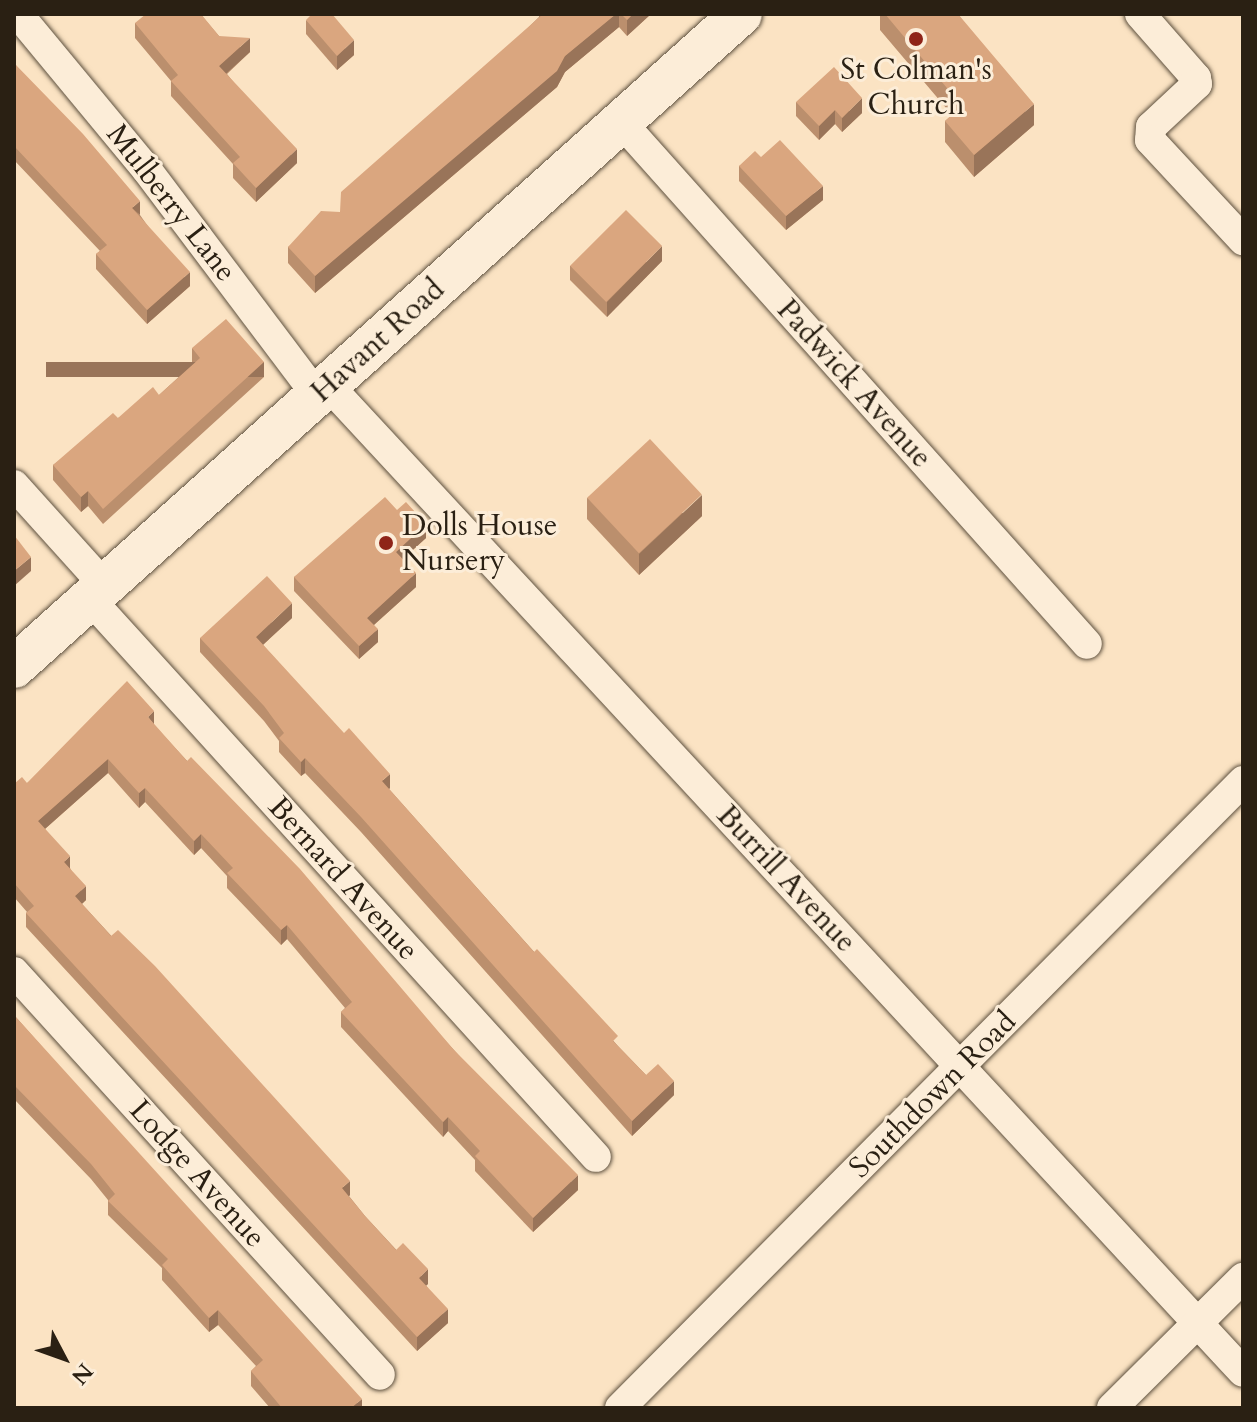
<!DOCTYPE html>
<style>
body{margin:0}
#map{position:relative;width:1257px;height:1422px;overflow:hidden;background:#fbe3c3;font-family:Cardo,serif}
div>[style]{position:absolute}
.roads{filter:drop-shadow(0 0 2px #5e513f) drop-shadow(0 0 2px #5e513f)}
.street>*{height:30px;margin:-15px;padding:0 15px;transform-origin:15px;border-radius:15px;background:#fcedd8}
.secondary>*{height:42px;margin:-21px;padding:0 21px;transform-origin:21px;border-radius:21px;background:#fcedd8}
.wall>*{inset:0;background:#bb8f6d}
.shaded-wall>*{inset:0;background:#997459;transform-origin:0 0}
.building>*{inset:0;background:#daa67f;transform-origin:0 0}
.dots>*{width:22px;height:22px;translate:-50% -50%;box-sizing:border-box;border:4px solid #fcedd8;border-radius:50%}
span{translate:-50% -50%;white-space:nowrap;text-align:center;line-height:1.15;-webkit-text-stroke:6px #fcedd8;paint-order:stroke}
.poi-label{font-size:30px;color:#2a2013}
.left{translate:0 -50%;text-align:left}
.street-label{font-size:30px;color:#2a2013}
.frame{position:absolute;inset:0;border:16px solid #2a2013;pointer-events:none}
.north{position:absolute;left:24px;top:1318px;width:80px;height:80px;-webkit-text-stroke:6px #fcedd8;paint-order:stroke;rotate:131deg;font-size:22px;font-weight:700;line-height:32px;text-align:center;color:#2a2013}
.north::after{content:'';display:block;margin:auto;width:28px;height:36px;background:#2a2013;clip-path:polygon(50% 0,100% 100%,50% 72%,0 100%)}
</style>
<div id="map">
<div class="roads">
<div class="street">
<i style="left:18px;top:14px;width:202px;rotate:50.4deg"></i>
<i style="left:147px;top:170px;width:283px;rotate:53deg"></i>
<i style="left:1140px;top:14px;width:85px;rotate:48.8deg"></i>
<i style="left:1196px;top:78px;width:6px;rotate:81deg"></i>
<i style="left:1197px;top:84px;width:63px;rotate:136.9deg"></i>
<i style="left:1151px;top:127px;width:13px;rotate:94deg"></i>
<i style="left:1150px;top:140px;width:137px;rotate:47.1deg"></i>
<i style="left:622px;top:123px;width:698px;rotate:48.25deg"></i>
<i style="left:329px;top:386px;width:1344px;rotate:47.17deg"></i>
<i style="left:14px;top:485px;width:136px;rotate:48deg"></i>
<i style="left:90px;top:599px;width:753px;rotate:47.8deg"></i>
<i style="left:14px;top:972px;width:544px;rotate:47.75deg"></i>
<i style="left:620px;top:1408px;width:884px;rotate:-45.18deg"></i>
<i style="left:1112px;top:1408px;width:185px;rotate:-44.8deg"></i>
</div>
<div class="secondary">
<i style="left:14px;top:667px;width:977px;rotate:-41.93deg"></i>
</div>
</div>
<div class="wall">
<i style="clip-path:polygon(539px 14px,651px 14px,627px 36px,619px 27px,565px 72px,557px 87px,315px 293px,288px 263px,288px 247px,340px 212px,539px 17px)"></i>
<i style="clip-path:polygon(880px 14px,958px 14px,1034px 125px,974px 177px,945px 142px,945px 121px,952px 115px,880px 30px)"></i>
<i style="clip-path:polygon(202px 16px,219px 36px,250px 52px,227px 74px,297px 163px,256px 202px,233px 178px,233px 164px,171px 96px,171px 81px,135px 38px,135px 23px)"></i>
<i style="clip-path:polygon(306px 20px,354px 55px,337px 70px,306px 34px)"></i>
<i style="clip-path:polygon(14px 63px,140px 215px,190px 286px,147px 324px,96px 269px,96px 254px,100px 251px,14px 160px)"></i>
<i style="clip-path:polygon(796px 102px,862px 113px,842px 132px,835px 124px,819px 140px,796px 116px)"></i>
<i style="clip-path:polygon(761px 157px,823px 200px,786px 230px,739px 181px,739px 166px)"></i>
<i style="clip-path:polygon(662px 261px,607px 317px,570px 280px,570px 266px)"></i>
<i style="clip-path:polygon(192px 348px,264px 377px,103px 524px,88px 506px,81px 512px,53px 480px,53px 465px,118px 418px,159px 395px,193px 364px,192px 363px)"></i>
<i style="clip-path:polygon(587px 498px,702px 516px,639px 575px,587px 519px)"></i>
<i style="clip-path:polygon(397px 510px,426px 538px,403px 559px,416px 587px,374px 625px,378px 642px,359px 659px,294px 591px,294px 577px)"></i>
<i style="clip-path:polygon(292px 618px,263px 645px,390px 788px,389px 789px,618px 1046px,646px 1075px,674px 1095px,632px 1136px,361px 832px,305px 773px,301px 776px,279px 752px,279px 741px,264px 721px,200px 652px,200px 638px)"></i>
<i style="clip-path:polygon(154px 725px,454px 1050px,578px 1190px,533px 1232px,475px 1171px,475px 1160px,448px 1131px,443px 1137px,341px 1027px,341px 1012px,345px 1008px,287px 939px,281px 945px,249px 911px,227px 888px,227px 876px,201px 848px,194px 855px,145px 802px,139px 808px,108px 773px,45px 829px,70px 868px,86px 900px,82px 904px,350px 1195px,349px 1196px,365px 1216px,428px 1284px,426px 1285px,448px 1323px,417px 1351px,26px 927px,26px 913px,27px 912px,14px 897px,14px 784px,27px 783px)"></i>
<i style="clip-path:polygon(14px 1015px,362px 1408px,270px 1408px,251px 1386px,251px 1371px,256px 1366px,218px 1325px,209px 1332px,162px 1280px,162px 1268px,108px 1215px,108px 1200px,91px 1179px,14px 1099px)"></i>
</div>
<div class="shaded-wall">
<i style="clip-path:polygon(616px 14px,619px 14px,619px 27px,565px 72px,557px 87px,315px 293px,315px 276px,565px 56px)"></i>
<i style="clip-path:polygon(633px 14px,651px 14px,627px 36px,627px 20px)"></i>
<i style="clip-path:polygon(250px 38px,250px 52px,219px 80px,219px 66px)"></i>
<i style="clip-path:polygon(354px 40px,354px 55px,337px 70px,337px 56px)"></i>
<i style="clip-path:polygon(862px 98px,862px 113px,842px 132px,842px 118px)"></i>
<i style="clip-path:polygon(1034px 104px,1034px 125px,974px 177px,974px 155px)"></i>
<i style="clip-path:polygon(835px 110px,835px 124px,819px 140px,819px 126px)"></i>
<i style="clip-path:polygon(297px 149px,297px 163px,256px 202px,256px 188px)"></i>
<i style="clip-path:polygon(823px 186px,823px 200px,786px 230px,786px 216px)"></i>
<i style="clip-path:polygon(140px 201px,140px 215px,132px 208px)"></i>
<i style="clip-path:polygon(662px 246px,662px 261px,607px 317px,607px 302px)"></i>
<i style="clip-path:polygon(190px 272px,190px 286px,147px 324px,147px 310px)"></i>
<i style="left:264px;top:362px;width:15px;height:218px;rotate:90deg"></i>
<i style="clip-path:polygon(88px 491px,88px 506px,81px 512px,81px 497px)"></i>
<i style="clip-path:polygon(702px 495px,702px 516px,639px 575px,639px 554px)"></i>
<i style="clip-path:polygon(426px 524px,426px 538px,396px 565px,396px 552px)"></i>
<i style="clip-path:polygon(31px 557px,31px 571px,14px 586px,14px 571px)"></i>
<i style="clip-path:polygon(416px 573px,416px 587px,367px 631px,367px 618px)"></i>
<i style="clip-path:polygon(292px 603px,292px 618px,256px 651px,256px 637px)"></i>
<i style="clip-path:polygon(378px 629px,378px 642px,359px 659px,359px 646px)"></i>
<i style="clip-path:polygon(154px 711px,154px 725px,148px 717px)"></i>
<i style="clip-path:polygon(305px 758px,305px 773px,301px 776px,301px 762px)"></i>
<i style="clip-path:polygon(108px 759px,108px 773px,38px 835px,38px 821px)"></i>
<i style="clip-path:polygon(390px 774px,390px 788px,382px 795px,382px 781px)"></i>
<i style="clip-path:polygon(145px 788px,145px 802px,139px 808px,139px 793px)"></i>
<i style="clip-path:polygon(201px 834px,201px 848px,194px 855px,194px 841px)"></i>
<i style="clip-path:polygon(70px 856px,70px 870px,64px 862px)"></i>
<i style="clip-path:polygon(86px 886px,86px 900px,75px 910px,75px 896px)"></i>
<i style="clip-path:polygon(287px 925px,287px 939px,281px 945px,281px 930px)"></i>
<i style="clip-path:polygon(674px 1081px,674px 1095px,632px 1136px,632px 1121px)"></i>
<i style="clip-path:polygon(448px 1117px,448px 1131px,443px 1137px,443px 1122px)"></i>
<i style="clip-path:polygon(578px 1175px,578px 1190px,533px 1232px,533px 1218px)"></i>
<i style="clip-path:polygon(350px 1181px,350px 1195px,342px 1203px,342px 1188px)"></i>
<i style="clip-path:polygon(428px 1269px,428px 1284px,419px 1292px,419px 1278px)"></i>
<i style="clip-path:polygon(448px 1309px,448px 1323px,417px 1351px,417px 1337px)"></i>
<i style="clip-path:polygon(218px 1310px,218px 1325px,209px 1332px,209px 1318px)"></i>
<i style="clip-path:polygon(362px 1399px,362px 1408px,351px 1408px)"></i>
</div>
<div class="building">
<i style="clip-path:polygon(146px 14px,201px 14px,219px 36px,250px 38px,219px 66px,297px 149px,256px 188px,233px 163px,240px 157px,171px 81px,178px 75px,135px 23px)"></i>
<i style="clip-path:polygon(312px 14px,332px 14px,354px 40px,337px 56px,306px 20px)"></i>
<i style="clip-path:polygon(543px 14px,616px 14px,565px 56px,557px 71px,315px 276px,288px 247px,321px 211px,340px 212px,341px 192px)"></i>
<i style="clip-path:polygon(621px 14px,633px 14px,627px 20px)"></i>
<i style="clip-path:polygon(885px 14px,958px 14px,1034px 104px,974px 155px,945px 121px,962px 106px)"></i>
<i style="clip-path:polygon(14px 63px,83px 134px,140px 201px,132px 208px,190px 272px,147px 310px,96px 254px,107px 245px,14px 146px)"></i>
<i style="clip-path:polygon(834px 67px,862px 98px,842px 118px,835px 110px,819px 126px,796px 102px)"></i>
<i style="clip-path:polygon(780px 140px,823px 186px,786px 216px,739px 166px,755px 151px,761px 157px)"></i>
<i style="left:626px;top:210px;width:51px;height:79px;rotate:45deg"></i>
<i style="clip-path:polygon(226px 319px,264px 362px,103px 509px,88px 491px,81px 497px,53px 465px,113px 413px,118px 418px,153px 387px,159px 395px,200px 358px,192px 348px)"></i>
<i style="left:650px;top:439px;width:76px;height:86px;rotate:47deg"></i>
<i style="clip-path:polygon(385px 497px,397px 510px,406px 502px,426px 524px,396px 552px,416px 573px,367px 618px,378px 629px,359px 646px,294px 577px)"></i>
<i style="clip-path:polygon(14px 535px,31px 557px,14px 571px)"></i>
<i style="clip-path:polygon(267px 576px,292px 603px,256px 637px,344px 733px,349px 728px,390px 774px,382px 781px,534px 952px,537px 949px,618px 1036px,613px 1041px,646px 1075px,658px 1064px,674px 1081px,632px 1121px,361px 817px,305px 758px,301px 762px,279px 738px,284px 733px,264px 706px,200px 638px)"></i>
<i style="clip-path:polygon(127px 681px,154px 711px,148px 717px,187px 761px,191px 757px,300px 869px,454px 1050px,578px 1175px,533px 1218px,475px 1156px,480px 1151px,448px 1117px,443px 1122px,341px 1012px,352px 1002px,287px 925px,281px 930px,249px 896px,227px 873px,233px 868px,201px 834px,194px 841px,145px 788px,139px 793px,108px 759px,38px 821px,70px 856px,64px 862px,86px 886px,75px 896px,111px 936px,118px 930px,155px 966px,350px 1181px,342px 1188px,365px 1216px,396px 1250px,403px 1243px,428px 1269px,419px 1278px,448px 1309px,417px 1337px,26px 913px,34px 906px,14px 883px,14px 784px,22px 777px,27px 783px)"></i>
<i style="clip-path:polygon(14px 1015px,362px 1399px,351px 1408px,282px 1408px,251px 1371px,263px 1360px,218px 1310px,209px 1318px,162px 1265px,168px 1259px,108px 1201px,115px 1194px,91px 1164px,14px 1085px)"></i>
</div>
<div class="dots">
<i style="left:916px;top:39px;background:#8f2418"></i>
<i style="left:386px;top:543px;background:#8f2418"></i>
</div>
<div class="poi-label">
<span style="left:916px;top:87px">St Colman's<br>Church</span>
<span class="left" style="left:402px;top:543px">Dolls House<br>Nursery</span>
</div>
<div class="street-label">
<span style="left:171px;top:203px;rotate:52deg">Mulberry Lane</span>
<span style="left:378px;top:341px;rotate:-42deg">Havant Road</span>
<span style="left:854px;top:384px;rotate:48deg">Padwick Avenue</span>
<span style="left:343px;top:879px;rotate:48deg">Bernard Avenue</span>
<span style="left:786px;top:879px;rotate:47deg">Burrill Avenue</span>
<span style="left:933px;top:1095px;rotate:-45deg">Southdown Road</span>
<span style="left:197px;top:1174px;rotate:48deg">Lodge Avenue</span>
</div>
<div class="frame"></div>
<div class="north">N</div>
</div>
